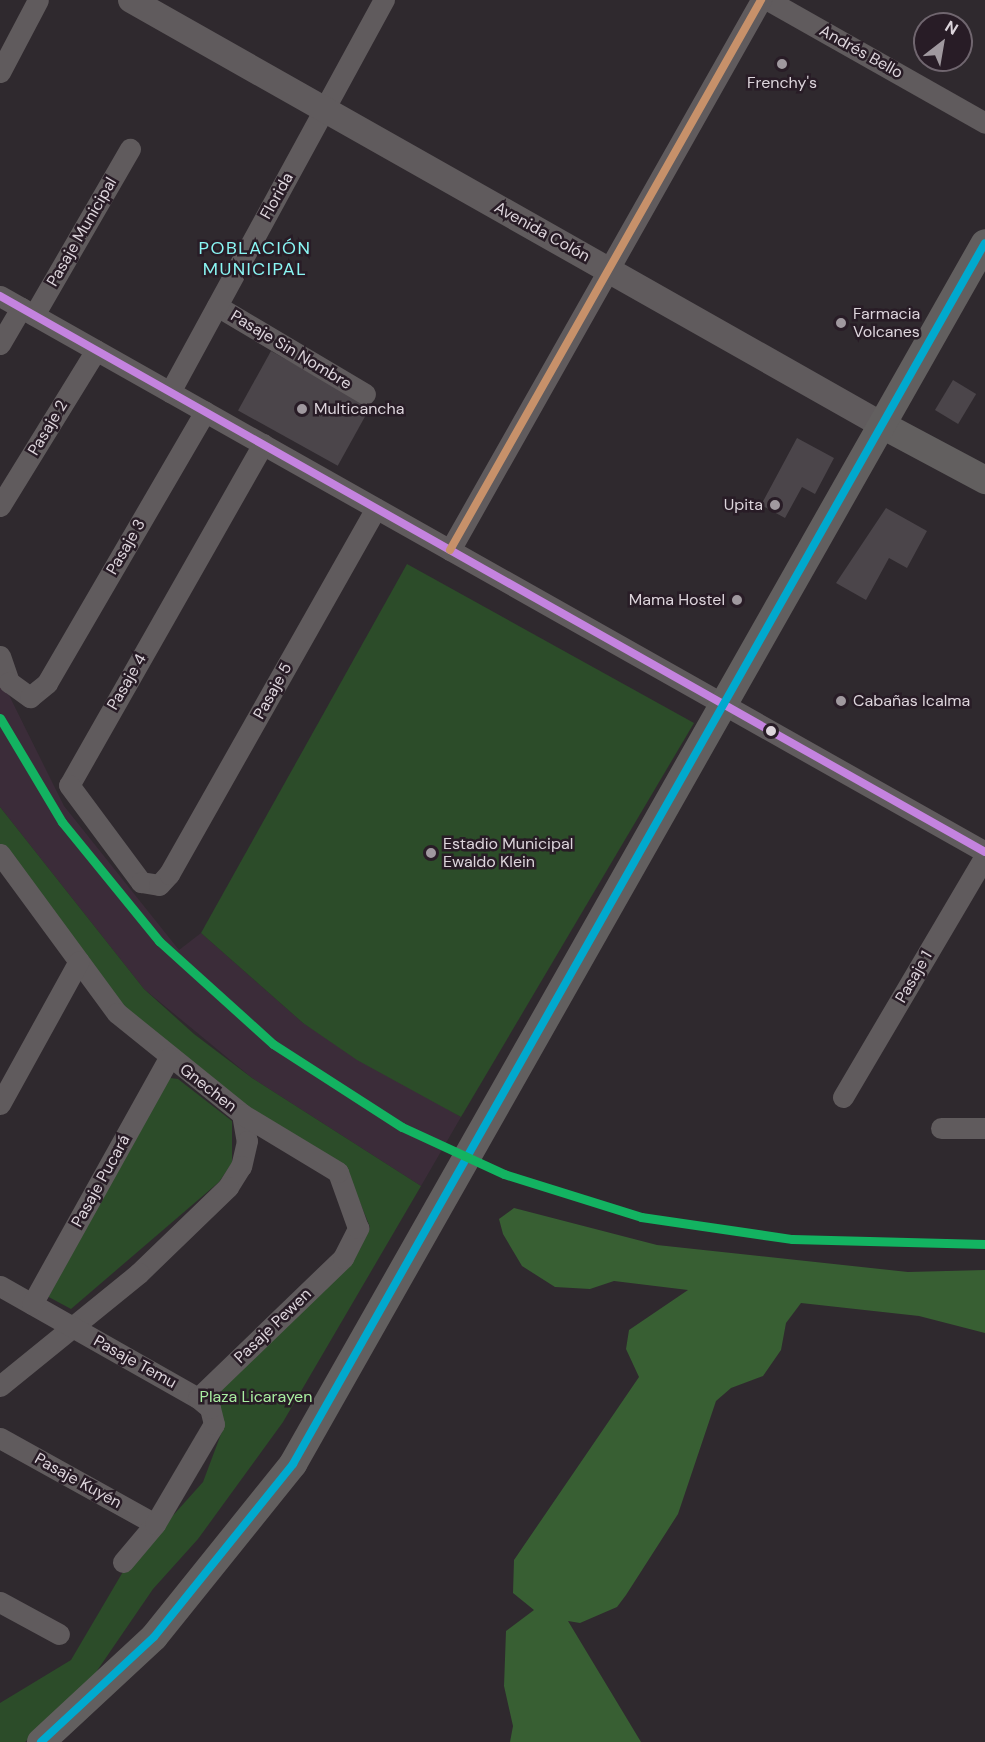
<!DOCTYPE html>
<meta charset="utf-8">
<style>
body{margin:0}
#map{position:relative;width:985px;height:1742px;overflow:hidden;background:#2f292e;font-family:"DM Sans",sans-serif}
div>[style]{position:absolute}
.built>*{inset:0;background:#3b2c39}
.green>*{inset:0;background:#2c4c29}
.forest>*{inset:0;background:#385f33}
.building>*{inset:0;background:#4b454a;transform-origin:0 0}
.minor>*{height:21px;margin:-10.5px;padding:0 10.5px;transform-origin:10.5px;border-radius:10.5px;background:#605b5d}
.tertiary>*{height:26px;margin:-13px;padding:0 13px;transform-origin:13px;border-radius:13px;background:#605b5d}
.secondary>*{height:28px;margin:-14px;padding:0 14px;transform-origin:14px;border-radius:14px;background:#625f5f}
.bus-1>*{height:8px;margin:-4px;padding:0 4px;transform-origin:4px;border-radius:4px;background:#c483df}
.bus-2>*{height:8px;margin:-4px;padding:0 4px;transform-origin:4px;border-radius:4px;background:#c7916a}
.bus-3>*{height:8px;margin:-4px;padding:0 4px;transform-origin:4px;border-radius:4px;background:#00a9ce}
.rail-1>*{height:9px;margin:-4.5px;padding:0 4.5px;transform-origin:4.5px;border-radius:4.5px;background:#13b361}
.dots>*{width:16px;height:16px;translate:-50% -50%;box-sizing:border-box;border:3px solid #281c26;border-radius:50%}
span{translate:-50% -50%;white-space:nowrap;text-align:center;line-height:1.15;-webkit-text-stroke:5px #281c26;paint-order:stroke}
.street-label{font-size:16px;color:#ddd5dc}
.poi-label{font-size:16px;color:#ddd5dc}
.left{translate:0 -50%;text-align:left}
.right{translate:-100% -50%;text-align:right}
.park-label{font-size:16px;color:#a9eea1}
.neighbourhood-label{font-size:18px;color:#8af6f4;letter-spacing:1.5px}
.north{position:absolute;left:913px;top:12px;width:60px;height:60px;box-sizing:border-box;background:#281c26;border:2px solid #70666f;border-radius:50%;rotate:31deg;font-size:16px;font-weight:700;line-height:24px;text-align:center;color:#ddd5dc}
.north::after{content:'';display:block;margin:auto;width:21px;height:27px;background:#a0999f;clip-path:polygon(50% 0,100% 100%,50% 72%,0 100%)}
</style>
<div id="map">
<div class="built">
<i style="clip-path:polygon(0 677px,64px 806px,179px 950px,201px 933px,303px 1023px,461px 1117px,421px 1186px,252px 1078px,144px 989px,0 807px)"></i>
</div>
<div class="green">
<i style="clip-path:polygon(407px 564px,694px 723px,461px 1117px,357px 1060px,303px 1023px,201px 933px)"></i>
<i style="clip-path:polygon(0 807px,144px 989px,194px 1034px,252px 1078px,421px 1186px,283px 1422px,198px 1539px,153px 1589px,77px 1700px,25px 1742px,0 1742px,0 1703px,71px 1660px,124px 1570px,203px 1482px,224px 1426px,217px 1385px,360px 1249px,370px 1227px,350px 1178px,239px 1103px,125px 1009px,0 844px)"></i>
<i style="clip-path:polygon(163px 1077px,178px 1079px,232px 1121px,232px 1163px,219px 1182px,71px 1309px,45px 1295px)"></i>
</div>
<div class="forest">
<i style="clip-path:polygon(514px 1208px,657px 1245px,908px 1272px,985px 1270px,985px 1333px,919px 1316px,801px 1303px,786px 1323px,781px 1350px,763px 1376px,731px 1388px,716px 1401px,678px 1514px,626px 1595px,617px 1607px,580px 1623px,568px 1621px,641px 1742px,510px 1742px,513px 1726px,504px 1686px,506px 1631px,534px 1610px,513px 1593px,514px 1560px,639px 1377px,626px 1349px,629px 1330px,688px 1290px,614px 1281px,590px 1289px,555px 1287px,522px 1266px,503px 1234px,499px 1219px)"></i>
</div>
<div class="building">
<i style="left:271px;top:351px;width:114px;height:68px;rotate:29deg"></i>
<i style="left:953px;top:380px;width:27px;height:35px;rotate:31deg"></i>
<i style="clip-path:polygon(797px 438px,834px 458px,815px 494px,802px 487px,785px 518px,761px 505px)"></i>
<i style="clip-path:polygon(886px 508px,927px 531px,907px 568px,889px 558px,866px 600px,836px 583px)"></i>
</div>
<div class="minor">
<i style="left:768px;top:0;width:249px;rotate:29.5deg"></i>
<i style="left:0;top:72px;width:81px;rotate:-62.2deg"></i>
<i style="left:0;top:296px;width:1131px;rotate:29.44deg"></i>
<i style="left:217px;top:306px;width:172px;rotate:30.7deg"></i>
<i style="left:34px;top:315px;width:192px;rotate:-60deg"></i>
<i style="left:0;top:344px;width:42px;rotate:-59.7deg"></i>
<i style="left:170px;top:392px;width:447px;rotate:-61.4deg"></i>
<i style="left:263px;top:444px;width:392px;rotate:119.6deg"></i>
<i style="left:69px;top:785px;width:121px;rotate:53.4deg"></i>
<i style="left:141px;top:882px;width:18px;rotate:9deg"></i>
<i style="left:159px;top:885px;width:15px;rotate:-48deg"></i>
<i style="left:169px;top:874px;width:420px;rotate:-60.5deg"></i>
<i style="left:0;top:506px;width:183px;rotate:-58.4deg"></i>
<i style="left:450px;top:550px;width:632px;rotate:-60.51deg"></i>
<i style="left:0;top:656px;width:28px;rotate:71deg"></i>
<i style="left:9px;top:682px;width:26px;rotate:36deg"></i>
<i style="left:30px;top:697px;width:22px;rotate:-39deg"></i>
<i style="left:47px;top:683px;width:314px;rotate:-59.8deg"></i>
<i style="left:0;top:854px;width:197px;rotate:53.7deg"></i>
<i style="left:117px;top:1013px;width:161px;rotate:38.9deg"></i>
<i style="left:242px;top:1114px;width:27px;rotate:80deg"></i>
<i style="left:247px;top:1141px;width:26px;rotate:103deg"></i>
<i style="left:241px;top:1166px;width:25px;rotate:122deg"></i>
<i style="left:228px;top:1187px;width:124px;rotate:136deg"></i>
<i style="left:139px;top:1273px;width:179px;rotate:140.9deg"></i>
<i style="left:843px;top:1097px;width:280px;rotate:-59.5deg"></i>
<i style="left:0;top:1104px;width:163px;rotate:-61.1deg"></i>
<i style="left:941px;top:1128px;width:44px"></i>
<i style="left:0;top:1286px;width:227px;rotate:29.5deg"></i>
<i style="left:32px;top:1304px;width:282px;rotate:-60.9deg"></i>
<i style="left:0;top:1438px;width:177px;rotate:29deg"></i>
<i style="left:123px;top:1562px;width:50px;rotate:-49.9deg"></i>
<i style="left:155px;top:1524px;width:116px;rotate:-59.5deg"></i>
<i style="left:214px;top:1424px;width:16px;rotate:-104deg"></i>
<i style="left:210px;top:1408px;width:16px;rotate:-140deg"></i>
<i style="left:198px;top:1398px;width:202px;rotate:-44deg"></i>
<i style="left:343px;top:1258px;width:34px;rotate:-63deg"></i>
<i style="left:358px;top:1228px;width:59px;rotate:-109.7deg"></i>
<i style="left:338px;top:1172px;width:112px;rotate:-148.9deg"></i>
<i style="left:0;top:1602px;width:67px;rotate:28.5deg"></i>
</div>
<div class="tertiary">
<i style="left:131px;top:0;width:865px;rotate:29.5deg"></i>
</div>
<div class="secondary">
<i style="left:884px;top:426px;width:115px;rotate:28.1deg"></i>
<i style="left:41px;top:1742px;width:154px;rotate:-42.9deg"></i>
<i style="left:154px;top:1637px;width:222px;rotate:-51.2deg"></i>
<i style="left:293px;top:1464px;width:1403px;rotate:-60.46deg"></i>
</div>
<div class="bus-1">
<i style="left:0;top:296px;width:1131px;rotate:29.44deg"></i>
</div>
<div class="bus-2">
<i style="left:450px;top:550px;width:632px;rotate:-60.51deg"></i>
</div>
<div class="bus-3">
<i style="left:41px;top:1742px;width:154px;rotate:-42.9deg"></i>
<i style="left:154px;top:1637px;width:222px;rotate:-51.2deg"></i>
<i style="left:293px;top:1464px;width:1403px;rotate:-60.46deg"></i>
</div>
<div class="rail-1">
<i style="left:0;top:718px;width:121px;rotate:59.2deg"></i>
<i style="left:62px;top:822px;width:154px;rotate:50.8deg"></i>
<i style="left:159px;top:941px;width:154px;rotate:42.1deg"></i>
<i style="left:273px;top:1044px;width:153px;rotate:32.8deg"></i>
<i style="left:402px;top:1127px;width:112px;rotate:24.7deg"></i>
<i style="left:504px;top:1174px;width:144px;rotate:17.4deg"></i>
<i style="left:641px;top:1217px;width:153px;rotate:8.3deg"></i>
<i style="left:792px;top:1239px;width:193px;rotate:1.5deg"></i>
</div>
<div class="dots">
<i style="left:782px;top:64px;background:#a0999f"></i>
<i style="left:841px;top:323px;background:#a0999f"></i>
<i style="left:302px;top:409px;background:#a0999f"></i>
<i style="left:775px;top:505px;background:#a0999f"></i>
<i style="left:737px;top:600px;background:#a0999f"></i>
<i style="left:841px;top:701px;background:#a0999f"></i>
<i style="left:771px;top:731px;background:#ddd5dc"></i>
<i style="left:431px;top:853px;background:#a0999f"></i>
</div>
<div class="street-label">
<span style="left:861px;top:52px;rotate:29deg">Andrés Bello</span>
<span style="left:277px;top:196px;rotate:-61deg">Florida</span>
<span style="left:82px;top:232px;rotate:-60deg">Pasaje Municipal</span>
<span style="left:542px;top:232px;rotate:29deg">Avenida Colón</span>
<span style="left:291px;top:350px;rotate:31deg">Pasaje Sin Nombre</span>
<span style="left:48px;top:428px;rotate:-59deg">Pasaje 2</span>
<span style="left:126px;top:547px;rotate:-60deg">Pasaje 3</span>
<span style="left:127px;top:682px;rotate:-60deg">Pasaje 4</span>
<span style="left:273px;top:691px;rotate:-61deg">Pasaje 5</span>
<span style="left:914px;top:977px;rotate:-60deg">Pasaje 1</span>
<span style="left:208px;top:1088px;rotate:38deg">Gnechen</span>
<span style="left:101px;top:1181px;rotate:-61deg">Pasaje Pucará</span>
<span style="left:273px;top:1326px;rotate:-44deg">Pasaje Pewen</span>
<span style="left:135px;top:1362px;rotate:29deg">Pasaje Temu</span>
<span style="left:78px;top:1481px;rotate:29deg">Pasaje Kuyén</span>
</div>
<div class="poi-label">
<span style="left:782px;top:83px">Frenchy's</span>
<span class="left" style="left:853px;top:323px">Farmacia<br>Volcanes</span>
<span class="left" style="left:314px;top:409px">Multicancha</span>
<span class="right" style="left:763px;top:505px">Upita</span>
<span class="right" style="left:725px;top:600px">Mama Hostel</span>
<span class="left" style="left:853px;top:701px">Cabañas Icalma</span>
<span class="left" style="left:443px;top:853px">Estadio Municipal<br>Ewaldo Klein</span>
</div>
<div class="park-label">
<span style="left:256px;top:1397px">Plaza Licarayen</span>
</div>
<div class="neighbourhood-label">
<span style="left:255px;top:259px">POBLACIÓN<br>MUNICIPAL</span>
</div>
<div class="north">N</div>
</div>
